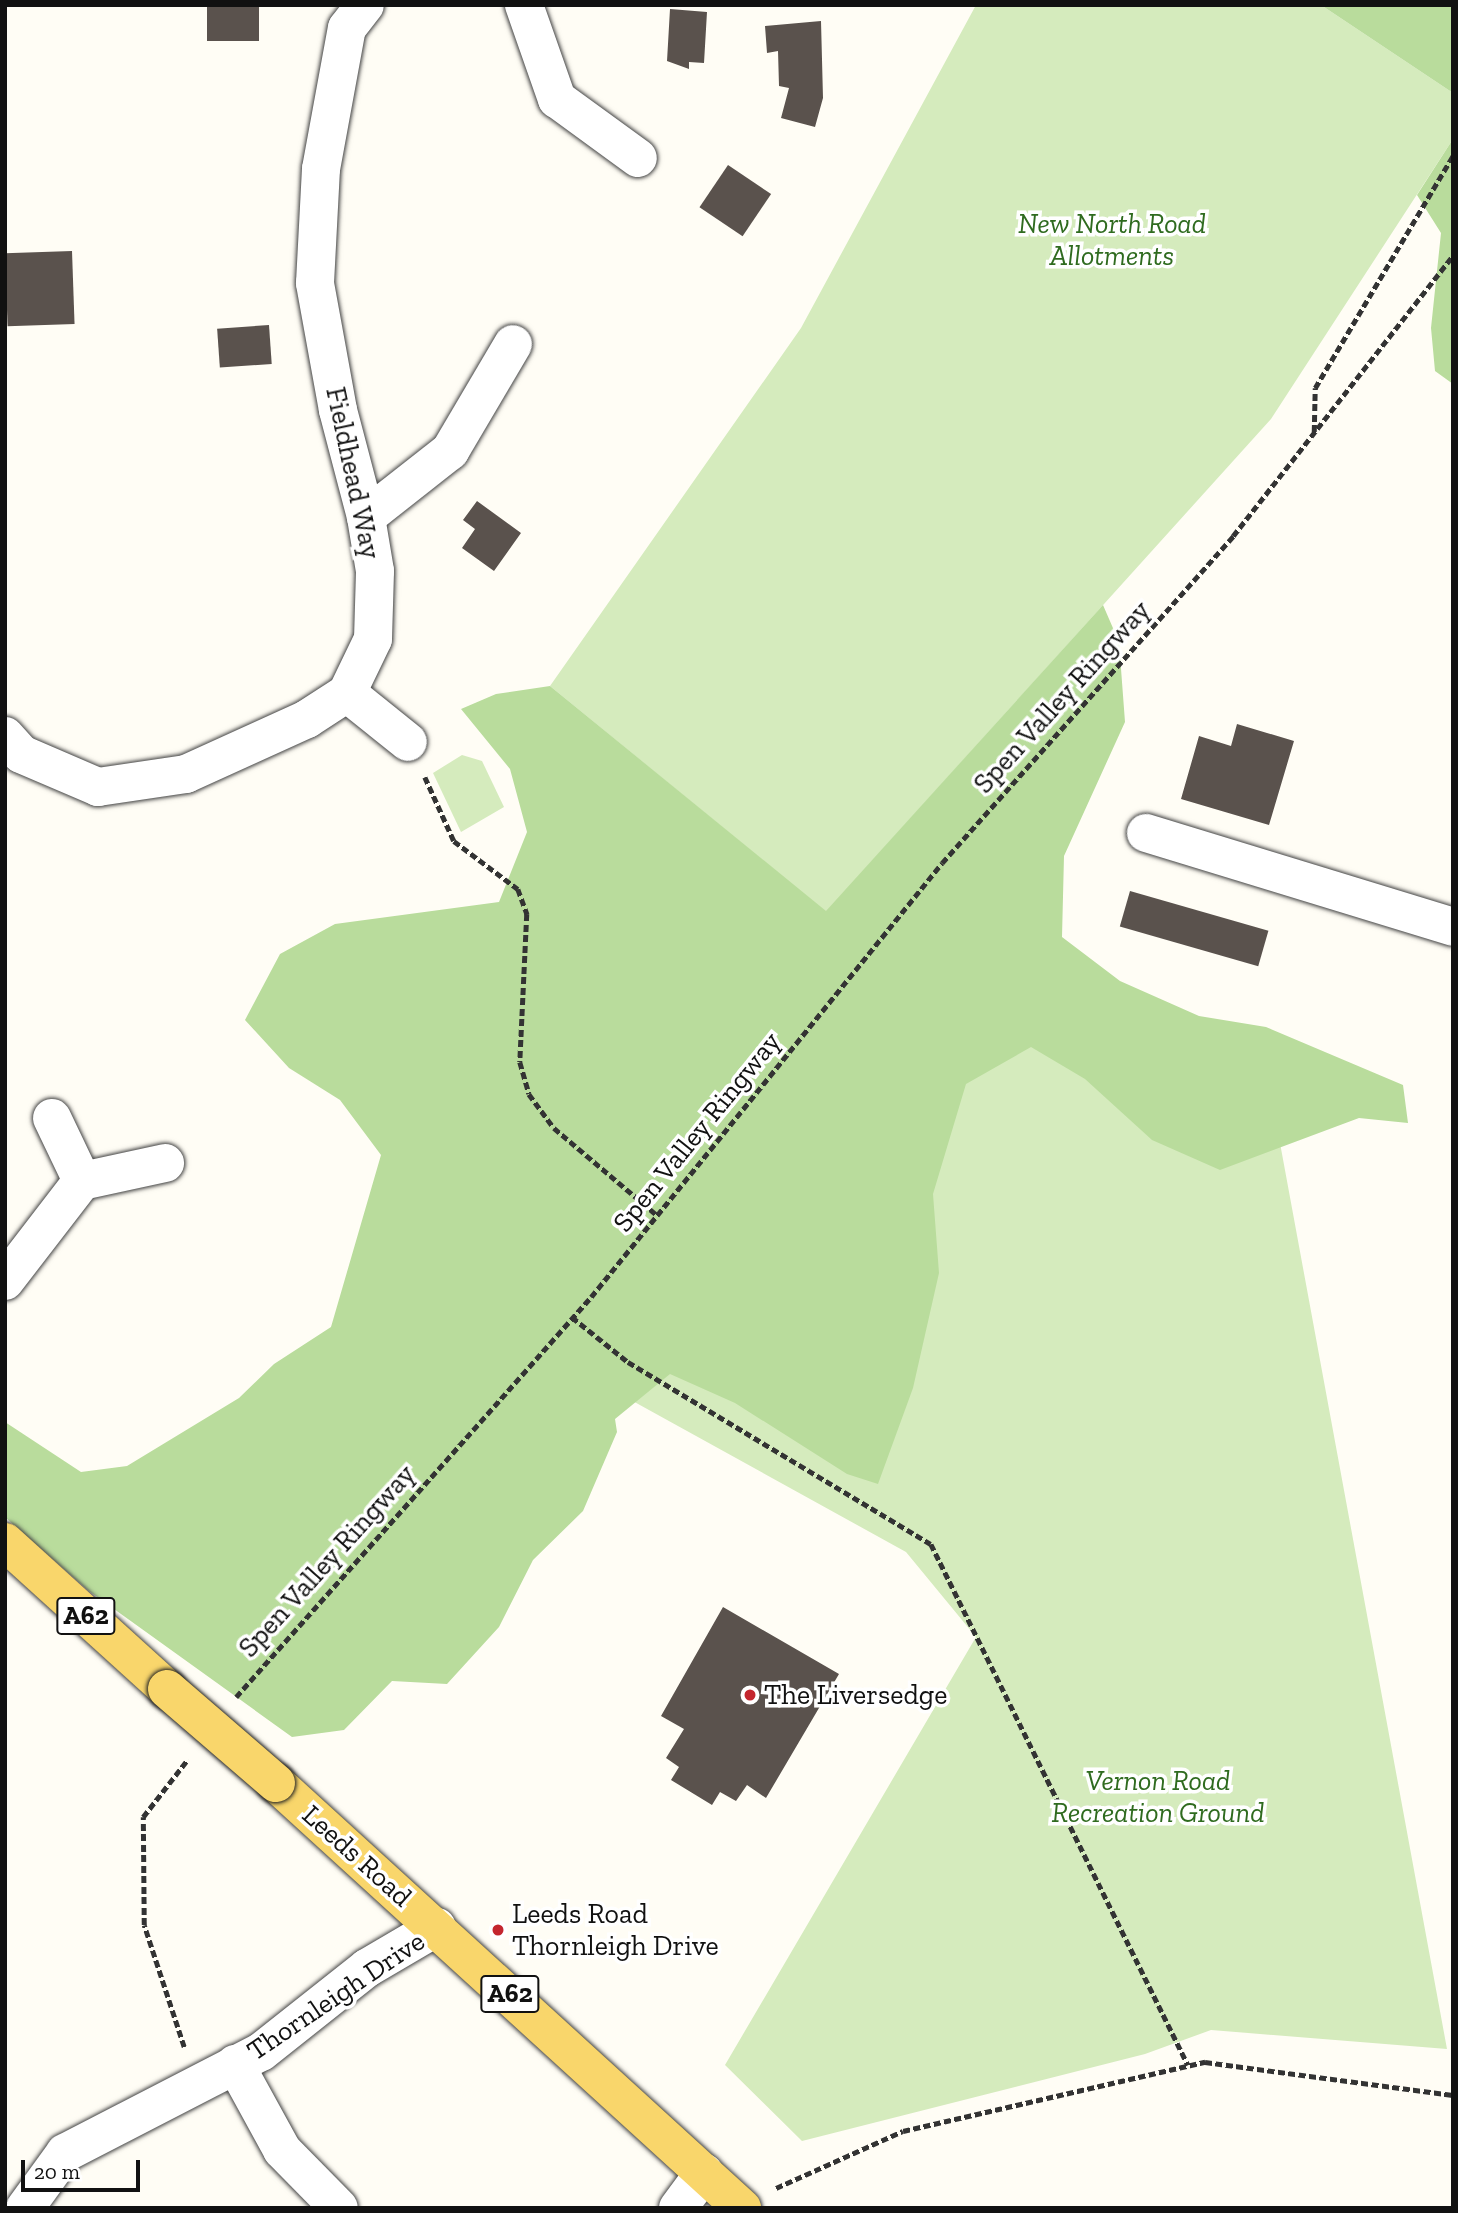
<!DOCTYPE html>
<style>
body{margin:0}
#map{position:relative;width:1458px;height:2213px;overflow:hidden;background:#fffdf5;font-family:"Zilla Slab",serif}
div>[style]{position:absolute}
.green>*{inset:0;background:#d5ebbd}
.forest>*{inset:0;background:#b9dc9c}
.building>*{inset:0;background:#5a524d;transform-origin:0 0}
.path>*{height:4.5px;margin-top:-2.25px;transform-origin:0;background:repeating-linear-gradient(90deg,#333 0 7px,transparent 0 10.5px)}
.roads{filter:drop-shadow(0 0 2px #444) drop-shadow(0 0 2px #444)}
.minor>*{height:38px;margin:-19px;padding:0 19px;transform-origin:19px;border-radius:19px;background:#fff}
.major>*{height:38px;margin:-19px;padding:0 19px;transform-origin:19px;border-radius:19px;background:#f9d66b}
.bridges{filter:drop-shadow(0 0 2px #222) drop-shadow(0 0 2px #222)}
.major-bridge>*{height:38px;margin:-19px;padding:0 19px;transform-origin:19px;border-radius:19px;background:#f9d66b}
.dots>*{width:19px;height:19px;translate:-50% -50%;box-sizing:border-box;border:4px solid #fff;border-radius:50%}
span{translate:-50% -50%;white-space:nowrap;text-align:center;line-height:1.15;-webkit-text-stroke:7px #fff;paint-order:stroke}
.shield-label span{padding:2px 5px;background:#fff;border:2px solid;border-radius:5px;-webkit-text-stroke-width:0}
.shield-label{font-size:26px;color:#111;font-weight:700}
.park-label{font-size:28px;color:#2f6b1f;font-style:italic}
.street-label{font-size:28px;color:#111}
.poi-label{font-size:28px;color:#111}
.left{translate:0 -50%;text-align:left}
.frame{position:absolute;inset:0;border:7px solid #111;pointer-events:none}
.scale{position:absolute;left:21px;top:2160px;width:119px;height:32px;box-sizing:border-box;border:4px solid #111;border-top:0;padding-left:9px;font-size:21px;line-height:24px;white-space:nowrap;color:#111;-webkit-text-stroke:5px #fff;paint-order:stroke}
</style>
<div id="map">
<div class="green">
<i style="clip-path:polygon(976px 5px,1321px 5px,1453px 93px,1453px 139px,1271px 419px,826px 912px,550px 686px,801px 328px)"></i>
<i style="clip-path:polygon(462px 755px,482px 761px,504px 807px,461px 832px,433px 773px)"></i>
<i style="clip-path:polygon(949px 935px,1280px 1143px,1447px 2049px,1211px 2030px,1145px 2054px,802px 2141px,725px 2065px,976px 1637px,906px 1552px,591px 1378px)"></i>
</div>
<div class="forest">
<i style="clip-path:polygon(1321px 5px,1453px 5px,1453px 93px)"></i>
<i style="clip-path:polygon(1453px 139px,1453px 384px,1435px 371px,1431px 328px,1441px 233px,1417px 195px)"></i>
<i style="clip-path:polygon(1103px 605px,1119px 642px,1125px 722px,1064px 856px,1062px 937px,1120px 981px,1199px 1016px,1266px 1027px,1403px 1085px,1408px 1123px,1359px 1118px,1220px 1170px,1152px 1140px,1085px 1079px,1031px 1047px,966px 1084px,933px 1194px,939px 1273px,913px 1388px,878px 1484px,847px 1474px,735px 1403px,670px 1374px,615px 1419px,617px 1432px,583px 1511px,533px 1560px,499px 1627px,447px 1684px,392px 1681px,344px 1730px,292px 1737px,89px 1591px,5px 1517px,5px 1422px,81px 1472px,127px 1466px,239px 1398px,274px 1364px,331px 1327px,381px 1155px,340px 1100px,289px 1068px,245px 1020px,280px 954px,335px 924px,499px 902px,527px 832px,510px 769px,461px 709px,496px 694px,550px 686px,826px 911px)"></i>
</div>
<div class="building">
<i style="left:207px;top:5px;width:52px;height:36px"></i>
<i style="clip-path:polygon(670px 9px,707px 12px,704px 63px,689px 62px,689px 69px,667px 61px)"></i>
<i style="clip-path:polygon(821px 21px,823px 98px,815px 127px,781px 118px,789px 88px,779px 86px,778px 51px,767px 53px,765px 26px)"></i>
<i style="left:728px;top:165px;width:52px;height:51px;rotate:34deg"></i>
<i style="left:72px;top:251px;width:73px;height:67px;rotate:88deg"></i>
<i style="left:269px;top:325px;width:39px;height:52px;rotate:86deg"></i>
<i style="clip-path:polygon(477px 501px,521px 533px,494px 571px,462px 548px,475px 529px,463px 520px)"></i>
<i style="clip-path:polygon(1237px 724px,1294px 741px,1269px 825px,1181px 799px,1199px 736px,1231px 746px)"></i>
<i style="left:1130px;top:891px;width:144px;height:37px;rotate:16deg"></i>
<i style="clip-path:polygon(723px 1607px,839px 1674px,766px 1798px,747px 1785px,736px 1801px,720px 1792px,712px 1805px,671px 1780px,679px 1767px,666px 1758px,684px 1729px,661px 1716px)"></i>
</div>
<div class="path">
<i style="left:1314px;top:432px;width:44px;rotate:-88.7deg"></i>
<i style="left:1315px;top:388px;width:270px;rotate:-59.3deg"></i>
<i style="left:425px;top:777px;width:70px;rotate:65.6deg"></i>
<i style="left:454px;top:841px;width:80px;rotate:36.9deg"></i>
<i style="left:518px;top:889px;width:27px;rotate:70deg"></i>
<i style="left:527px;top:914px;width:148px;rotate:92.7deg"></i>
<i style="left:520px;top:1062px;width:33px;rotate:74deg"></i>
<i style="left:529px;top:1094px;width:42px;rotate:53.7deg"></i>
<i style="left:554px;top:1128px;width:135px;rotate:40.2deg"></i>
<i style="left:572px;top:1317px;width:72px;rotate:38.8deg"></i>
<i style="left:628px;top:1362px;width:353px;rotate:31deg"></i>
<i style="left:931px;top:1544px;width:581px;rotate:63.74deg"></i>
<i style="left:236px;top:1697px;width:535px;rotate:-48.41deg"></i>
<i style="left:591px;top:1297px;width:558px;rotate:-51.04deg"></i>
<i style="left:942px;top:863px;width:438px;rotate:-48.3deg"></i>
<i style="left:1233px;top:536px;width:357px;rotate:-51.9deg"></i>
<i style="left:184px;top:2047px;width:128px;rotate:-108.2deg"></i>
<i style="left:144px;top:1925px;width:108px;rotate:-90.5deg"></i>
<i style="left:143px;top:1817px;width:73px;rotate:-52.2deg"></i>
<i style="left:776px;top:2188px;width:139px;rotate:-24.2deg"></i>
<i style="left:903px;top:2131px;width:310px;rotate:-12.9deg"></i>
<i style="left:1205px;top:2062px;width:250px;rotate:7.6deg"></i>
</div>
<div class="roads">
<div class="minor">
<i style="left:524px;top:5px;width:100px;rotate:70.7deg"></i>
<i style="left:557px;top:99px;width:100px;rotate:36.1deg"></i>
<i style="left:366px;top:517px;width:107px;rotate:-38.2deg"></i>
<i style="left:450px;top:451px;width:124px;rotate:-59.5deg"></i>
<i style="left:347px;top:693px;width:78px;rotate:38.8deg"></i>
<i style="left:5px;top:736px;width:24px;rotate:48deg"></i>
<i style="left:21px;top:754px;width:84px;rotate:23.2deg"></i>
<i style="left:98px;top:787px;width:89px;rotate:-8.4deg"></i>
<i style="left:186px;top:774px;width:133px;rotate:-24.4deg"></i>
<i style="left:307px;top:719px;width:48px;rotate:-33deg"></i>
<i style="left:347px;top:693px;width:60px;rotate:-64.3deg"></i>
<i style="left:373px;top:639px;width:68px;rotate:-88.3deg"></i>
<i style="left:375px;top:571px;width:55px;rotate:-99.5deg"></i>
<i style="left:366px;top:517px;width:111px;rotate:-104.7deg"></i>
<i style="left:338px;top:410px;width:129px;rotate:-100.3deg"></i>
<i style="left:315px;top:283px;width:114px;rotate:-87deg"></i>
<i style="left:321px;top:169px;width:143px;rotate:-79.6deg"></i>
<i style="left:347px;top:28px;width:29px;rotate:-52deg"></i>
<i style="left:1146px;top:833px;width:321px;rotate:17deg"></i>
<i style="left:52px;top:1118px;width:70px;rotate:64.5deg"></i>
<i style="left:5px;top:1281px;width:126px;rotate:-52.4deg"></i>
<i style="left:82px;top:1181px;width:85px;rotate:-12.2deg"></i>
<i style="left:235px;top:2064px;width:98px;rotate:61.3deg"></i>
<i style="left:282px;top:2150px;width:81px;rotate:45.5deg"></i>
<i style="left:25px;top:2208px;width:68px;rotate:-54deg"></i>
<i style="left:65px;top:2153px;width:220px;rotate:-27.3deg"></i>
<i style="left:261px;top:2052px;width:135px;rotate:-38.4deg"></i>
<i style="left:367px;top:1968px;width:81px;rotate:-30.4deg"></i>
<i style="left:678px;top:2208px;width:44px;rotate:-53.4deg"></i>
</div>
<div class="major">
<i style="left:5px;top:1542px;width:219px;rotate:42.2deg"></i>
<i style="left:276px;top:1783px;width:631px;rotate:42.37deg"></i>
</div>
</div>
<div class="bridges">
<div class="major-bridge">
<i style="left:167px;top:1689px;width:144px;rotate:40.8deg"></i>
</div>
</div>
<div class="dots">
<i style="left:750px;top:1695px;background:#c4262e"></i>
<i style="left:498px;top:1930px;background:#c4262e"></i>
</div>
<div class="shield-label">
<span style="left:86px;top:1616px">A62</span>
<span style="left:510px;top:1994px">A62</span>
</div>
<div class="park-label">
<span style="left:1112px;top:240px">New North Road<br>Allotments</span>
<span style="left:1158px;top:1797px">Vernon Road<br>Recreation Ground</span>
</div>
<div class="street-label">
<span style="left:353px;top:473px;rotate:78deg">Fieldhead Way</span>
<span style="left:1062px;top:697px;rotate:-48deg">Spen Valley Ringway</span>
<span style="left:697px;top:1132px;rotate:-51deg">Spen Valley Ringway</span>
<span style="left:327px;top:1561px;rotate:-48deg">Spen Valley Ringway</span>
<span style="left:357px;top:1856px;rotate:42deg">Leeds Road</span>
<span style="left:336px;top:1996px;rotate:-34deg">Thornleigh Drive</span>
</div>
<div class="poi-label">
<span class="left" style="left:764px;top:1695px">The Liversedge</span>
<span class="left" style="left:512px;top:1930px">Leeds Road<br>Thornleigh Drive</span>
</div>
<div class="frame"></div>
<div class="scale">20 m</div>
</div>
